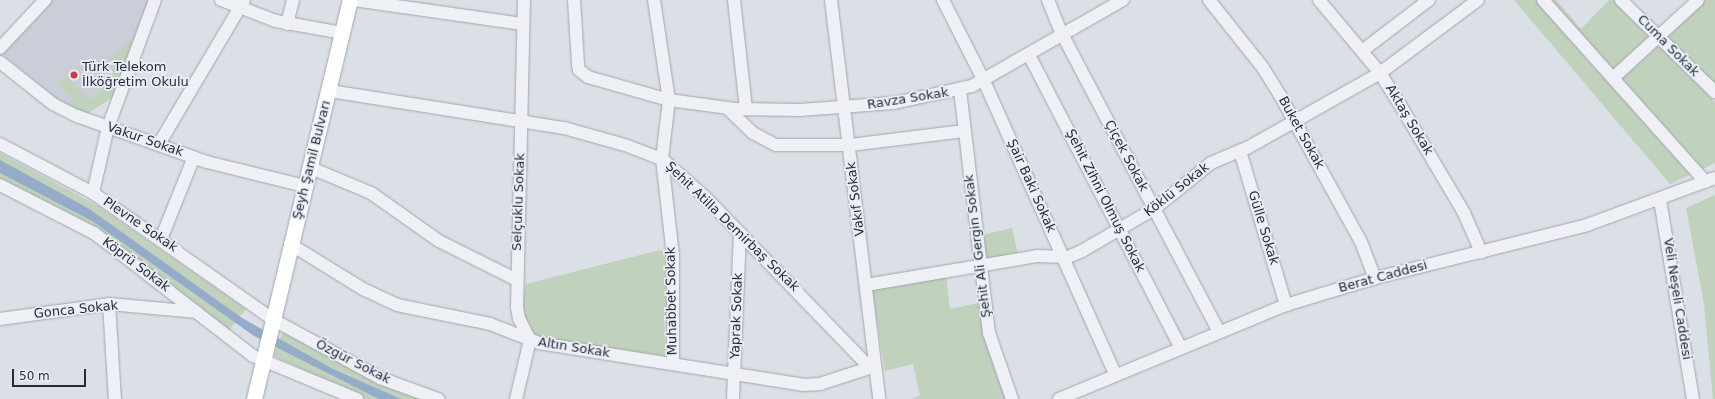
<!DOCTYPE html>
<meta charset="utf-8">
<style>
body{margin:0}
#map{position:relative;width:1715px;height:399px;overflow:hidden;background:#dbdfe6;font-family:"DejaVu Sans",sans-serif}
div>[style]{position:absolute}
.built>*{inset:0;background:#c9ced8}
.green>*{inset:0;background:#c0d1bc;transform-origin:0 0}
.water>*{inset:0;background:#94acc9}
.roads{filter:drop-shadow(0 0 1px #a1a6b0) drop-shadow(0 0 1px #a1a6b0)}
.minor>*{height:12px;margin:-6px;padding:0 6px;transform-origin:6px;border-radius:6px;background:#eef0f5}
.major>*{height:15px;margin:-7.5px;padding:0 7.5px;transform-origin:7.5px;border-radius:7.5px;background:#fff}
.dots>*{width:11px;height:11px;translate:-50% -50%;box-sizing:border-box;border:2px solid #eaeef4;border-radius:50%}
span{translate:-50% -50%;white-space:nowrap;text-align:center;line-height:1.15;-webkit-text-stroke:3.5px #eaeef4;paint-order:stroke}
.street-label{font-size:13px;color:#252d3d}
.poi-label{font-size:13px;color:#252d3d}
.left{translate:0 -50%;text-align:left}
.scale{position:absolute;left:12px;top:369px;width:74px;height:18px;box-sizing:border-box;border:2px solid #252d3d;border-top:0;padding-left:5px;font-size:12px;line-height:14px;white-space:nowrap;color:#252d3d;-webkit-text-stroke:3px #eaeef4;paint-order:stroke}
</style>
<div id="map">
<div class="built">
<i style="clip-path:polygon(51px 0,151px 0,113px 97px,88px 113px,67px 108px,0 52px)"></i>
</div>
<div class="green">
<i style="clip-path:polygon(1514px 0,1556px 0,1581px 29px,1609px 0,1614px 0,1715px 102px,1715px 163px,1670px 184px)"></i>
<i style="clip-path:polygon(1704px 0,1715px 0,1715px 85px,1664px 35px)"></i>
<i style="clip-path:polygon(136px 34px,113px 97px,88px 113px,67px 108px,73px 99px,57px 82px,65px 75px,86px 96px,90px 99px,96px 96px,109px 80px,114px 63px,110px 59px)"></i>
<i style="clip-path:polygon(0 153px,98px 206px,246px 309px,229px 330px,112px 242px,0 181px)"></i>
<i style="clip-path:polygon(1715px 195px,1715px 399px,1713px 399px,1704px 304px,1686px 208px)"></i>
<i style="left:1012px;top:228px;width:27px;height:33px;rotate:77deg"></i>
<i style="clip-path:polygon(660px 250px,666px 253px,668px 262px,670px 304px,664px 322px,666px 357px,537px 337px,527px 324px,523px 304px,526px 284px)"></i>
<i style="clip-path:polygon(946px 275px,950px 309px,978px 303px,987px 344px,1009px 399px,911px 399px,920px 395px,913px 364px,885px 371px,872px 289px)"></i>
<i style="clip-path:polygon(283px 331px,421px 399px,364px 399px,274px 356px)"></i>
</div>
<div class="water">
<i style="clip-path:polygon(0 160px,88px 208px,242px 318px,333px 369px,401px 399px,379px 399px,254px 336px,92px 221px,0 173px)"></i>
</div>
<div class="roads">
<div class="minor">
<i style="left:221px;top:0;width:59px;rotate:20.9deg"></i>
<i style="left:276px;top:21px;width:68px;rotate:10.2deg"></i>
<i style="left:354px;top:0;width:170px;rotate:8.1deg"></i>
<i style="left:574px;top:0;width:64px;rotate:86.4deg"></i>
<i style="left:578px;top:64px;width:6px;rotate:81deg"></i>
<i style="left:579px;top:70px;width:11px;rotate:38deg"></i>
<i style="left:588px;top:77px;width:84px;rotate:15.9deg"></i>
<i style="left:669px;top:100px;width:68px;rotate:7.7deg"></i>
<i style="left:736px;top:109px;width:64px;rotate:0.9deg"></i>
<i style="left:800px;top:110px;width:94px;rotate:-4.3deg"></i>
<i style="left:894px;top:103px;width:80px;rotate:-12.3deg"></i>
<i style="left:972px;top:86px;width:174px;rotate:-29.7deg"></i>
<i style="left:654px;top:0;width:101px;rotate:81.5deg"></i>
<i style="left:669px;top:100px;width:59px;rotate:96.8deg"></i>
<i style="left:662px;top:159px;width:97px;rotate:83.5deg"></i>
<i style="left:673px;top:255px;width:109px;rotate:90deg"></i>
<i style="left:734px;top:0;width:110px;rotate:83.7deg"></i>
<i style="left:831px;top:0;width:402px;rotate:83.1deg"></i>
<i style="left:943px;top:0;width:91px;rotate:63.2deg"></i>
<i style="left:984px;top:81px;width:321px;rotate:65.9deg"></i>
<i style="left:1048px;top:0;width:37px;rotate:68deg"></i>
<i style="left:1062px;top:34px;width:337px;rotate:62.2deg"></i>
<i style="left:1209px;top:0;width:87px;rotate:51.5deg"></i>
<i style="left:1263px;top:68px;width:34px;rotate:58deg"></i>
<i style="left:1281px;top:97px;width:166px;rotate:61.1deg"></i>
<i style="left:1361px;top:242px;width:39px;rotate:69deg"></i>
<i style="left:1319px;top:0;width:95px;rotate:50.1deg"></i>
<i style="left:1380px;top:73px;width:36px;rotate:58deg"></i>
<i style="left:1399px;top:103px;width:128px;rotate:59.4deg"></i>
<i style="left:1464px;top:213px;width:43px;rotate:66.4deg"></i>
<i style="left:1543px;top:0;width:244px;rotate:48.2deg"></i>
<i style="left:1621px;top:0;width:132px;rotate:44.4deg"></i>
<i style="left:287px;top:24px;width:25px;rotate:-76deg"></i>
<i style="left:0;top:48px;width:66px;rotate:-46.8deg"></i>
<i style="left:1362px;top:51px;width:84px;rotate:-37.3deg"></i>
<i style="left:1029px;top:55px;width:330px;rotate:62.6deg"></i>
<i style="left:0;top:62px;width:68px;rotate:38.4deg"></i>
<i style="left:53px;top:104px;width:27px;rotate:27deg"></i>
<i style="left:77px;top:116px;width:138px;rotate:19.5deg"></i>
<i style="left:207px;top:162px;width:101px;rotate:13.8deg"></i>
<i style="left:1613px;top:78px;width:115px;rotate:-42.5deg"></i>
<i style="left:960px;top:90px;width:245px;rotate:83.2deg"></i>
<i style="left:989px;top:333px;width:70px;rotate:70.8deg"></i>
<i style="left:330px;top:91px;width:237px;rotate:9deg"></i>
<i style="left:564px;top:128px;width:63px;rotate:15.6deg"></i>
<i style="left:625px;top:145px;width:40px;rotate:21deg"></i>
<i style="left:662px;top:159px;width:57px;rotate:41.5deg"></i>
<i style="left:705px;top:197px;width:238px;rotate:46deg"></i>
<i style="left:727px;top:108px;width:36px;rotate:44deg"></i>
<i style="left:753px;top:133px;width:26px;rotate:28deg"></i>
<i style="left:776px;top:145px;width:74px"></i>
<i style="left:850px;top:145px;width:115px;rotate:-7deg"></i>
<i style="left:0;top:144px;width:105px;rotate:27.8deg"></i>
<i style="left:93px;top:193px;width:219px;rotate:35.1deg"></i>
<i style="left:272px;top:319px;width:123px;rotate:28.6deg"></i>
<i style="left:380px;top:378px;width:62px;rotate:19.9deg"></i>
<i style="left:159px;top:144px;width:167px;rotate:-59.4deg"></i>
<i style="left:1240px;top:151px;width:161px;rotate:73.4deg"></i>
<i style="left:311px;top:168px;width:65px;rotate:22.6deg"></i>
<i style="left:371px;top:193px;width:83px;rotate:35.2deg"></i>
<i style="left:439px;top:241px;width:87px;rotate:26.6deg"></i>
<i style="left:0;top:185px;width:106px;rotate:27.1deg"></i>
<i style="left:94px;top:233px;width:201px;rotate:37.7deg"></i>
<i style="left:253px;top:356px;width:113px;rotate:22.5deg"></i>
<i style="left:93px;top:193px;width:68px;rotate:-77.2deg"></i>
<i style="left:108px;top:127px;width:135px;rotate:-69.7deg"></i>
<i style="left:1660px;top:200px;width:202px;rotate:80.6deg"></i>
<i style="left:161px;top:239px;width:88px;rotate:-68.1deg"></i>
<i style="left:290px;top:244px;width:86px;rotate:31.7deg"></i>
<i style="left:363px;top:289px;width:38px;rotate:25deg"></i>
<i style="left:397px;top:305px;width:95px;rotate:11.5deg"></i>
<i style="left:490px;top:324px;width:53px;rotate:21.2deg"></i>
<i style="left:539px;top:343px;width:267px;rotate:9deg"></i>
<i style="left:803px;top:385px;width:17px;rotate:-3deg"></i>
<i style="left:820px;top:384px;width:58px;rotate:-18.1deg"></i>
<i style="left:866px;top:285px;width:173px;rotate:-9.6deg"></i>
<i style="left:1037px;top:256px;width:31px;rotate:2deg"></i>
<i style="left:1068px;top:257px;width:15px;rotate:-23deg"></i>
<i style="left:1082px;top:251px;width:83px;rotate:-30.3deg"></i>
<i style="left:1154px;top:209px;width:73px;rotate:-38.9deg"></i>
<i style="left:1211px;top:163px;width:39px;rotate:-23deg"></i>
<i style="left:1247px;top:148px;width:153px;rotate:-29.4deg"></i>
<i style="left:1380px;top:73px;width:122px;rotate:-36.7deg"></i>
<i style="left:109px;top:304px;width:95px;rotate:86.4deg"></i>
<i style="left:0;top:319px;width:110px;rotate:-7.8deg"></i>
<i style="left:109px;top:304px;width:88px;rotate:5.2deg"></i>
<i style="left:516px;top:399px;width:61px;rotate:-76.7deg"></i>
<i style="left:530px;top:340px;width:25px;rotate:-117deg"></i>
<i style="left:519px;top:318px;width:10px;rotate:-101deg"></i>
<i style="left:517px;top:308px;width:308px;rotate:-88.7deg"></i>
<i style="left:733px;top:399px;width:166px;rotate:-87.6deg"></i>
<i style="left:1059px;top:399px;width:246px;rotate:-22.5deg"></i>
<i style="left:1286px;top:305px;width:93px;rotate:-16.9deg"></i>
<i style="left:1375px;top:278px;width:219px;rotate:-14deg"></i>
<i style="left:1587px;top:225px;width:136px;rotate:-20.2deg"></i>
</div>
<div class="major">
<i style="left:254px;top:399px;width:410px;rotate:-76.5deg"></i>
</div>
</div>
<div class="dots">
<i style="left:74px;top:75px;background:#d4384a"></i>
</div>
<div class="street-label">
<span style="left:1668px;top:46px;rotate:45deg">Cuma Sokak</span>
<span style="left:908px;top:99px;rotate:-9deg">Ravza Sokak</span>
<span style="left:1409px;top:120px;rotate:59deg">Aktaş Sokak</span>
<span style="left:1301px;top:133px;rotate:61deg">Buket Sokak</span>
<span style="left:145px;top:140px;rotate:19deg">Vakur Sokak</span>
<span style="left:1126px;top:156px;rotate:62deg">Çiçek Sokak</span>
<span style="left:312px;top:160px;rotate:-76deg">Şeyh Şamil Bulvarı</span>
<span style="left:1031px;top:186px;rotate:66deg">Şair Baki Sokak</span>
<span style="left:1177px;top:190px;rotate:-38deg">Köklü Sokak</span>
<span style="left:856px;top:199px;rotate:-97deg">Vakıf Sokak</span>
<span style="left:1105px;top:201px;rotate:63deg">Şehit Zihni Olmuş Sokak</span>
<span style="left:519px;top:202px;rotate:-88deg">Selçuklu Sokak</span>
<span style="left:140px;top:225px;rotate:34deg">Plevne Sokak</span>
<span style="left:732px;top:227px;rotate:44deg">Şehit Atilla Demirbaş Sokak</span>
<span style="left:1263px;top:228px;rotate:73deg">Gülle Sokak</span>
<span style="left:978px;top:246px;rotate:-97deg">Şehit Ali Gergin Sokak</span>
<span style="left:136px;top:265px;rotate:37deg">Köprü Sokak</span>
<span style="left:1383px;top:277px;rotate:-15deg">Berat Caddesi</span>
<span style="left:1677px;top:299px;rotate:81deg">Veli Neşeli Caddesi</span>
<span style="left:672px;top:301px;rotate:-91deg">Muhabbet Sokak</span>
<span style="left:76px;top:310px;rotate:-6deg">Gonca Sokak</span>
<span style="left:737px;top:316px;rotate:-88deg">Yaprak Sokak</span>
<span style="left:574px;top:348px;rotate:9deg">Altın Sokak</span>
<span style="left:353px;top:362px;rotate:27deg">Özgür Sokak</span>
</div>
<div class="poi-label">
<span class="left" style="left:82px;top:75px">Türk Telekom<br>İlköğretim Okulu</span>
</div>
<div class="scale">50 m</div>
</div>
